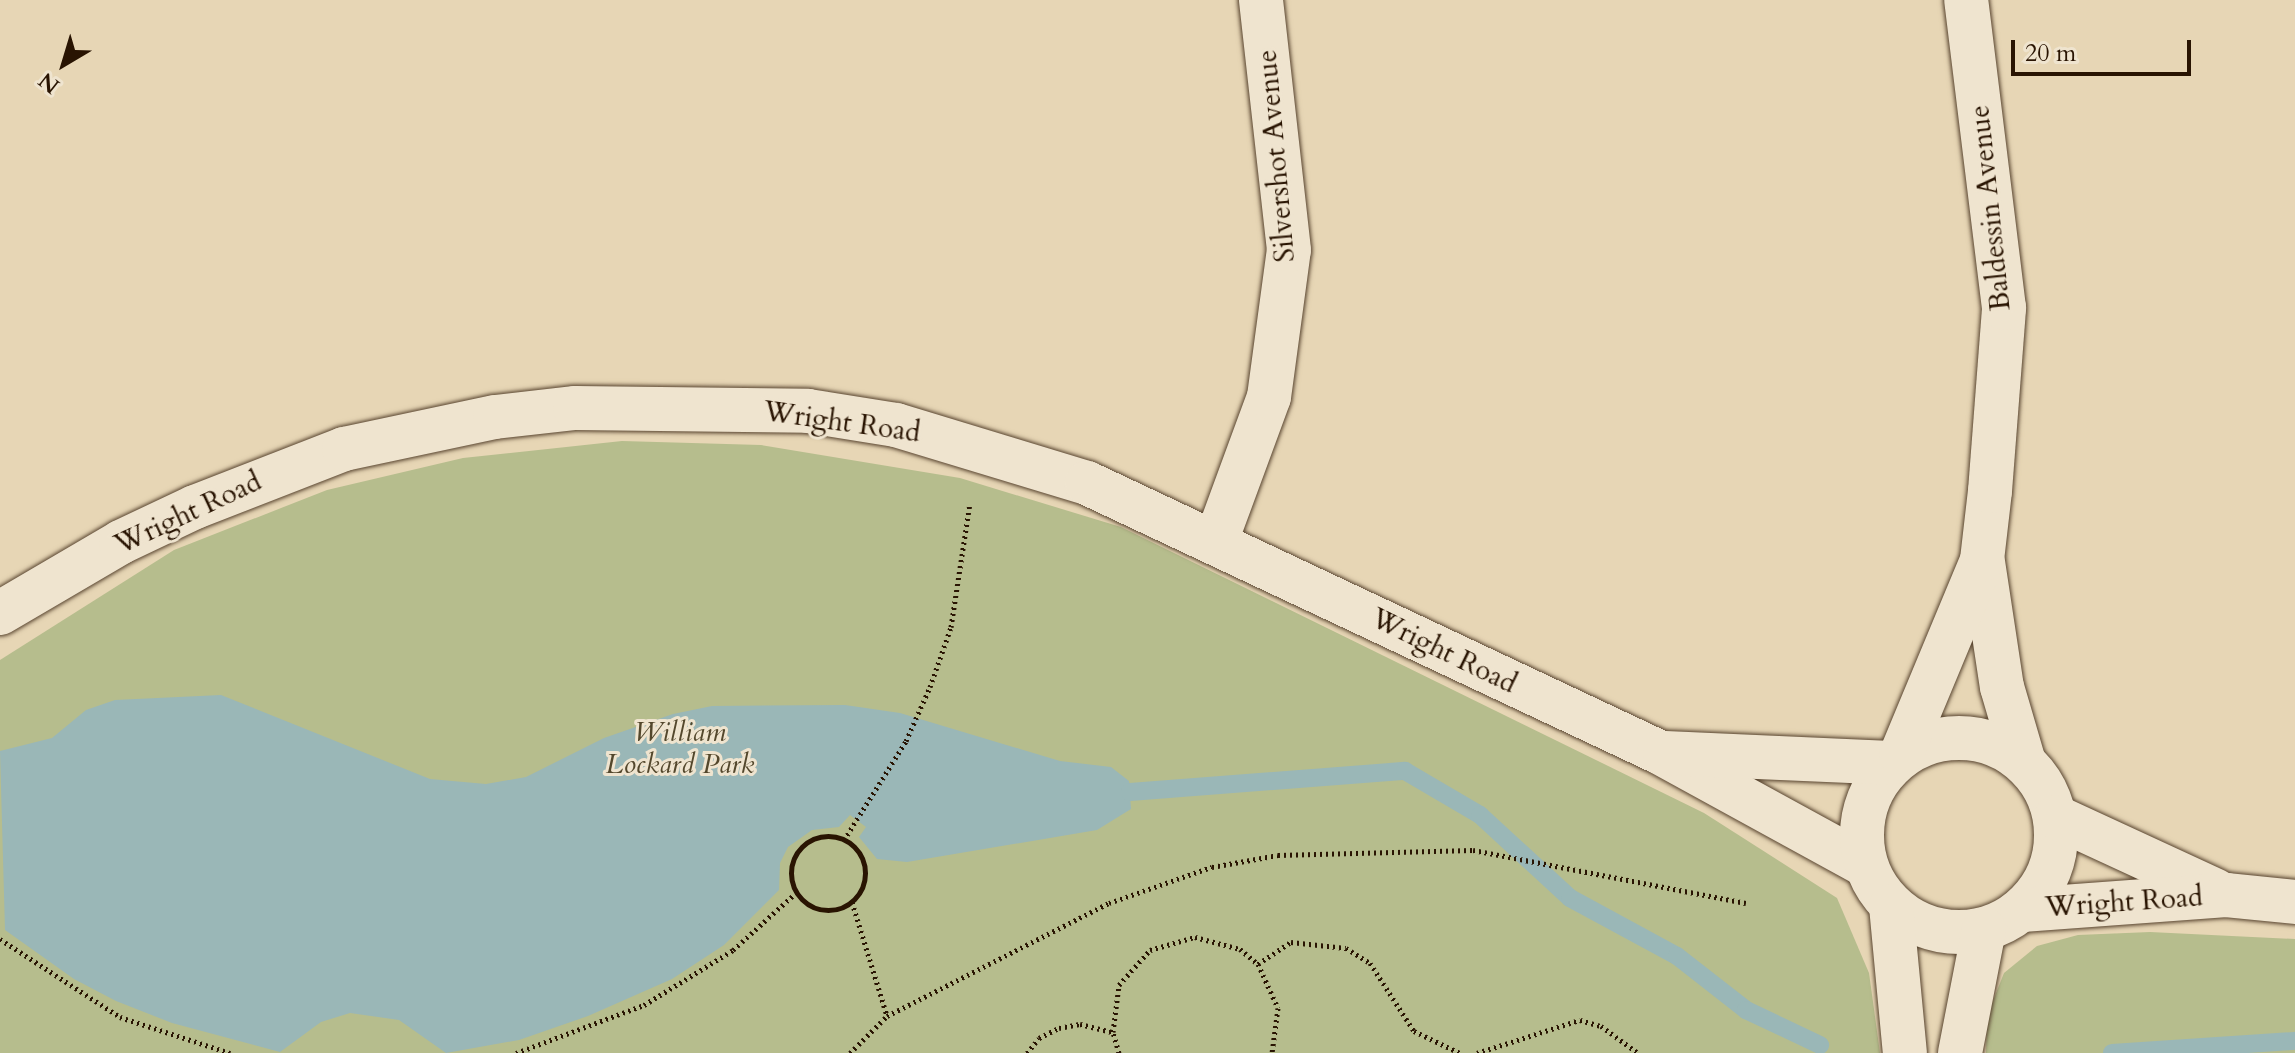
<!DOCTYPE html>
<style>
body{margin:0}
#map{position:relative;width:2295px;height:1053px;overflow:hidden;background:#e7d6b5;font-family:Cardo,serif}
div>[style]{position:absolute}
.green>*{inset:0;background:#b6bd8d}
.water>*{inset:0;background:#9ab7b7}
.stream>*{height:18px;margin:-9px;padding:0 9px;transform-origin:9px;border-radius:9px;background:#9ab7b7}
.path>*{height:5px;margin-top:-2.5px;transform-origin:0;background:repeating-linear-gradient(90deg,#291402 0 2px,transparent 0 6px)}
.path>.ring{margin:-2.5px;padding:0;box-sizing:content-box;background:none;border:5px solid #291402;border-radius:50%}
.roads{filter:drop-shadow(0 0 2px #58442f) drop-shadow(0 0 2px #58442f)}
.minor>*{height:44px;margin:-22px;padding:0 22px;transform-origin:22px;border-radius:22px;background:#efe4cf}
.minor>.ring{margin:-22px;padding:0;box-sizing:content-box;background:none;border:44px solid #efe4cf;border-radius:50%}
span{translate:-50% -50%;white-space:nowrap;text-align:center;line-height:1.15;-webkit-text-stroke:6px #efe4cf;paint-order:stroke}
.street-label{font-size:28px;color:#291402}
.park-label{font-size:28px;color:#53472c;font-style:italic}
.north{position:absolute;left:24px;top:24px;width:80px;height:80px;-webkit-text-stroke:6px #efe4cf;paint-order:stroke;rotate:218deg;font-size:22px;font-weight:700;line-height:32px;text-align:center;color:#291402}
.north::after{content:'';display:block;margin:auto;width:28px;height:36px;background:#291402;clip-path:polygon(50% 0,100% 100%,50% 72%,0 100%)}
.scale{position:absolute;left:2011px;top:40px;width:180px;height:36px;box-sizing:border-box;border:4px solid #291402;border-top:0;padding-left:10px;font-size:24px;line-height:28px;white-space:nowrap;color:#291402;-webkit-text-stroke:6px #efe4cf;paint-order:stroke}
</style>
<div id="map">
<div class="green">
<i style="clip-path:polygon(622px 441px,761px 445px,960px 478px,1121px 527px,1704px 813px,1837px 898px,1869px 973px,1880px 1053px,0 1053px,0 660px,174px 550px,327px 490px,463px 458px)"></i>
<i style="clip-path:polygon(2150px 932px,2295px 939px,2295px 1053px,1986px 1053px,1987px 1016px,2004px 973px,2037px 946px,2078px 935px)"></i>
</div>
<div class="water">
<i style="clip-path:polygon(221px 695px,430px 779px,486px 784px,526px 777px,604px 738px,673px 714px,712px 706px,845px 705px,900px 713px,1060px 761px,1111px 767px,1129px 781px,1131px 809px,1097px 830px,907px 862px,877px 859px,859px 837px,866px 827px,850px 815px,839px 827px,812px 830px,788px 847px,780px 863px,779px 890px,724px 945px,672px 979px,588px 1016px,519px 1040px,446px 1053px,399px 1020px,350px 1013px,321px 1022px,280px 1052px,172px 1023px,116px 1001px,74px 979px,5px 930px,0 751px,52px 738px,86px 710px,115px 700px)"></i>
</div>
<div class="stream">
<i style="left:1130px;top:792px;width:276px;rotate:-4.4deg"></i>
<i style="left:1405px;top:771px;width:87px;rotate:30.4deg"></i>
<i style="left:1480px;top:815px;width:122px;rotate:42.7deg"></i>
<i style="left:1570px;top:898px;width:122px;rotate:28.5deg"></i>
<i style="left:1677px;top:956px;width:88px;rotate:38deg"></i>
<i style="left:1746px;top:1010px;width:82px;rotate:25.3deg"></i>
<i style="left:2112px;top:1053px;width:183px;rotate:-3.8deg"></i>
</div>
<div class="path">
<i class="ring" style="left:791px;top:836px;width:69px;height:69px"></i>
<i style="left:844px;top:840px;width:117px;rotate:-57.9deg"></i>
<i style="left:906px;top:741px;width:59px;rotate:-66deg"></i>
<i style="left:930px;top:687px;width:64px;rotate:-70.7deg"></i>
<i style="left:951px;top:627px;width:125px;rotate:-81.3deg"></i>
<i style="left:852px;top:902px;width:119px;rotate:72.9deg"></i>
<i style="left:0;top:939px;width:143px;rotate:33deg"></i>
<i style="left:120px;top:1017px;width:116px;rotate:18.1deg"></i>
<i style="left:1258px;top:964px;width:40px;rotate:-34deg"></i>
<i style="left:1291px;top:942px;width:55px;rotate:6.2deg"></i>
<i style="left:1346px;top:948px;width:28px;rotate:32deg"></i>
<i style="left:1370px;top:963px;width:81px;rotate:57.1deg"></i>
<i style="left:1414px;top:1031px;width:51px;rotate:25.6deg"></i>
<i style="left:516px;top:1053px;width:137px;rotate:-20.6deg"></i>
<i style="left:644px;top:1005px;width:105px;rotate:-31.7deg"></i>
<i style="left:733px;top:950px;width:86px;rotate:-42.2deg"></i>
<i style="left:850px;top:1053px;width:52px;rotate:-45deg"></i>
<i style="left:887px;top:1016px;width:249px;rotate:-27deg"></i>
<i style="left:1109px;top:903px;width:109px;rotate:-19.3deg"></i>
<i style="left:1212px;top:867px;width:67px;rotate:-10.3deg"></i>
<i style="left:1278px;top:855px;width:195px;rotate:-1.5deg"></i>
<i style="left:1473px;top:850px;width:278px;rotate:11deg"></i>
<i style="left:1027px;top:1053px;width:19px;rotate:-51deg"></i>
<i style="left:1039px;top:1038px;width:22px;rotate:-27deg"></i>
<i style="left:1059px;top:1028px;width:21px;rotate:-11deg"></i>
<i style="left:1080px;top:1024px;width:34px;rotate:14deg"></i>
<i style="left:1119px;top:1053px;width:22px;rotate:-106deg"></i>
<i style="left:1113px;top:1032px;width:47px;rotate:-82.7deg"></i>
<i style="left:1119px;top:985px;width:47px;rotate:-48.5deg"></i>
<i style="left:1150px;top:950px;width:47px;rotate:-16.1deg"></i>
<i style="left:1195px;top:937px;width:47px;rotate:14.9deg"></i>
<i style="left:1240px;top:949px;width:23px;rotate:40deg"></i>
<i style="left:1258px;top:964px;width:48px;rotate:65.6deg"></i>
<i style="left:1278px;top:1008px;width:45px;rotate:97.6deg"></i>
<i style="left:1477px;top:1053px;width:108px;rotate:-17.8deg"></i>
<i style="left:1580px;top:1020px;width:22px;rotate:16deg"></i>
<i style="left:1601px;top:1026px;width:46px;rotate:36.1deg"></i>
</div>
<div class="roads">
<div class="minor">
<i style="left:1216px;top:541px;width:153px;rotate:-69.8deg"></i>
<i style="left:1269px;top:397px;width:148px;rotate:-82.3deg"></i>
<i style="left:1289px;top:250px;width:252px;rotate:-96.4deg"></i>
<i style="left:1983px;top:562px;width:126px;rotate:81.4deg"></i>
<i style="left:2002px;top:687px;width:78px;rotate:73.7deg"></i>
<i style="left:0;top:613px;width:140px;rotate:-30.4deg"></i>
<i style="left:121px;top:542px;width:82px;rotate:-25.3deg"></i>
<i style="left:195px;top:507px;width:160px;rotate:-21.3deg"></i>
<i style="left:344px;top:449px;width:154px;rotate:-12deg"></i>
<i style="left:495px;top:417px;width:81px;rotate:-6.4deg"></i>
<i style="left:575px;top:408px;width:233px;rotate:0.7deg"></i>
<i style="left:808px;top:411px;width:89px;rotate:9deg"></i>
<i style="left:896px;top:425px;width:200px;rotate:16.9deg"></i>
<i style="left:1087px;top:483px;width:632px;rotate:25.19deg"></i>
<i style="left:1659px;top:752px;width:235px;rotate:28.7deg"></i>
<i class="ring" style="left:1862px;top:738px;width:150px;height:150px"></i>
<i style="left:1665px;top:753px;width:226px;rotate:2.5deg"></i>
<i style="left:1901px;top:755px;width:211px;rotate:-67.4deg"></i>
<i style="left:1982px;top:560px;width:69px;rotate:-83.4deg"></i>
<i style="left:1990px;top:491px;width:184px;rotate:-85.6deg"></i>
<i style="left:2004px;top:308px;width:310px;rotate:-97deg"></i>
<i style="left:2056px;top:817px;width:176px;rotate:24.8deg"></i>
<i style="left:1891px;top:906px;width:148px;rotate:84.6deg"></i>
<i style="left:2022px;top:910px;width:205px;rotate:-4.2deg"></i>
<i style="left:2226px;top:895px;width:69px;rotate:5.8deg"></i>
<i style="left:1960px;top:1053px;width:126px;rotate:-79deg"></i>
</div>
</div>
<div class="street-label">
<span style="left:1276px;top:156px;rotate:-95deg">Silvershot Avenue</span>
<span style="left:1990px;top:208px;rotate:-96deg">Baldessin Avenue</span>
<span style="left:842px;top:422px;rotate:8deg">Wright Road</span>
<span style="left:188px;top:513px;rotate:-25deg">Wright Road</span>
<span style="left:1444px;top:651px;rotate:26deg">Wright Road</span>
<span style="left:2124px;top:902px;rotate:-4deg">Wright Road</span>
</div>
<div class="park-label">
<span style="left:680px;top:748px">William<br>Lockard Park</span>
</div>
<div class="north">N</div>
<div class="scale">20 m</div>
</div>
